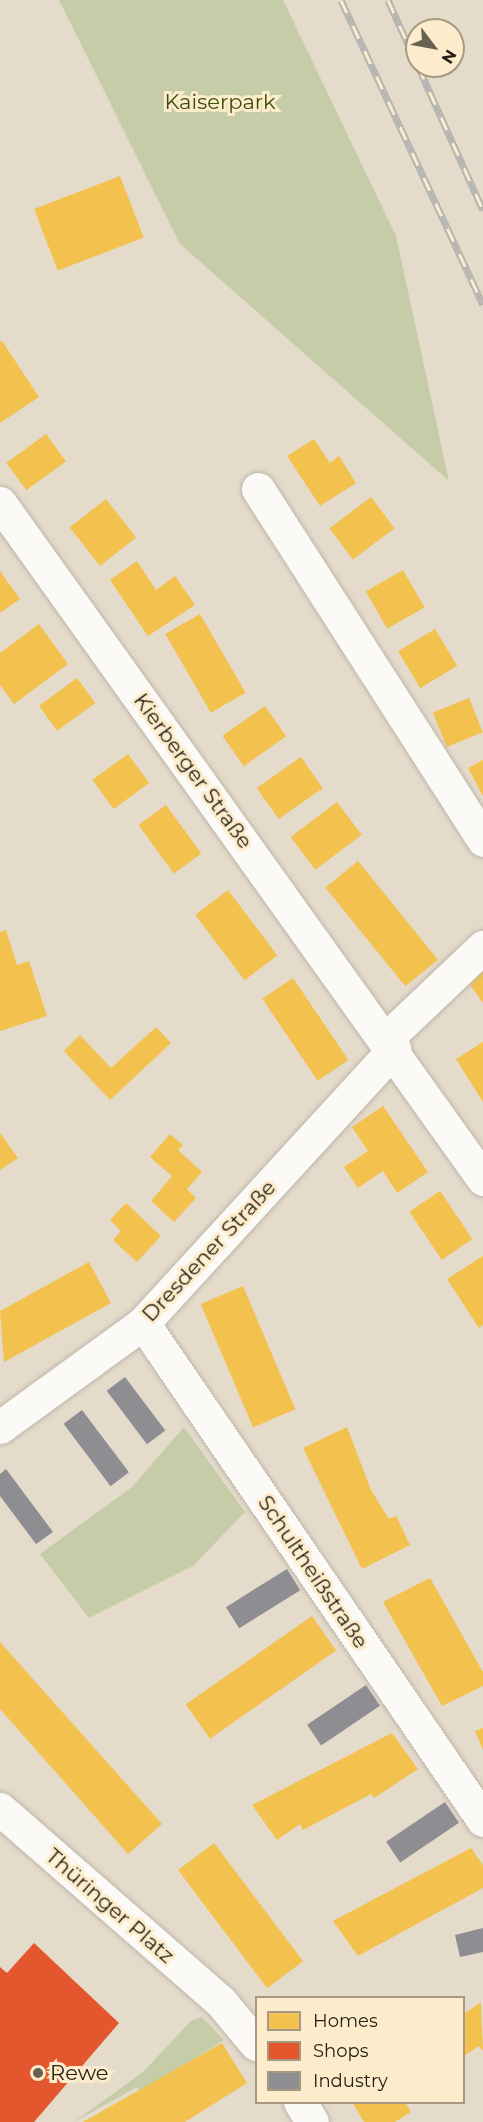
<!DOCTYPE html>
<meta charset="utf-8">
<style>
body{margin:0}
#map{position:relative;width:483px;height:2122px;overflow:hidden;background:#e5dbcb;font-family:Montserrat,sans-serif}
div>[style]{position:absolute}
.green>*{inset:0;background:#c6cca7}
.homes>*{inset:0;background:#f2c14e;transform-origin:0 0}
.shops>*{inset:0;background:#e4572e}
.industry>*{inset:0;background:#8d8d92;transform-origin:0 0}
.roads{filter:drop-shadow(0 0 2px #bdb6a9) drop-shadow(0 0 2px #bdb6a9)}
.minor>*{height:33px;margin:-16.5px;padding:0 16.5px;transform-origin:16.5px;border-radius:16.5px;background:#fbfaf7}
.rail>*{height:7px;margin-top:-3.5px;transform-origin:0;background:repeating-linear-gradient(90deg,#fdeccc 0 14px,#b6b5b1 0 28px);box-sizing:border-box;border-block:2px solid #b6b5b1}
.dots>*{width:16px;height:16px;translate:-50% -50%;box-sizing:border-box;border:3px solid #fdeccc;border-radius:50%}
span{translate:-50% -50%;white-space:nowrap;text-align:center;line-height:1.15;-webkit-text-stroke:6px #fdeccc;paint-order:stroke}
.park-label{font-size:21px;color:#3c4e0a}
.street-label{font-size:21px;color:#231d12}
.poi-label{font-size:21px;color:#231d12}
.left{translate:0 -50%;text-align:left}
.legend{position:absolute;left:255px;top:1996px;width:210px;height:108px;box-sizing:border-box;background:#fdeccc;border:2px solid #a69982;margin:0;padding:8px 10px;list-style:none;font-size:18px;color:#231d12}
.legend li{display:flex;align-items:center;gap:12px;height:30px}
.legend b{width:30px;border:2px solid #a69982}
.north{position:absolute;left:405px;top:18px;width:60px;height:60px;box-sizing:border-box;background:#fdeccc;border:2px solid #a69982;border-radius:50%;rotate:122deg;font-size:16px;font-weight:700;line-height:24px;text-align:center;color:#231d12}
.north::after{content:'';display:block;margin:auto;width:21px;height:27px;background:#676053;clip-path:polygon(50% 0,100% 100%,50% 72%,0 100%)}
</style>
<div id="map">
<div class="green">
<i style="clip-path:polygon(59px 0,283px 0,396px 236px,449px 481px,180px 244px)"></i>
<i style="clip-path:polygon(184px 1427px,245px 1512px,193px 1566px,89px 1618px,40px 1554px,132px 1487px)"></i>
<i style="clip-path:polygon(202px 2017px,224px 2040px,141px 2093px,137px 2087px,74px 2122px,143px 2072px,191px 2021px)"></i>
</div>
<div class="homes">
<i style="left:120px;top:176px;width:66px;height:92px;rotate:69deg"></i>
<i style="clip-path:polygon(2px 341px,39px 397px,0 423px,0 342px)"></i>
<i style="left:46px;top:434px;width:34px;height:49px;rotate:54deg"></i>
<i style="clip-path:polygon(314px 439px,330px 463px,339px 456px,356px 483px,320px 506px,287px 456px)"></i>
<i style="left:371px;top:497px;width:39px;height:52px;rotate:53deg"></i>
<i style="left:106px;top:499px;width:49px;height:46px;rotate:52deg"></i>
<i style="clip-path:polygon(137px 561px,156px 590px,175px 576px,195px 605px,148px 636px,110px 580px)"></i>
<i style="left:403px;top:570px;width:43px;height:43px;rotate:60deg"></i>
<i style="clip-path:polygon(0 571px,20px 599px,0 613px)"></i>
<i style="left:200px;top:614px;width:91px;height:40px;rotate:60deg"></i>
<i style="clip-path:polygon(39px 624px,68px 664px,14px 704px,0 685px,0 653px)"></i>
<i style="left:435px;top:629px;width:43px;height:43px;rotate:59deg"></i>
<i style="left:77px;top:678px;width:31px;height:47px;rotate:54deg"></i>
<i style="left:469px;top:698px;width:37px;height:39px;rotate:68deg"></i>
<i style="left:265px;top:706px;width:37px;height:52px;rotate:55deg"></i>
<i style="left:128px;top:754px;width:36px;height:44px;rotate:54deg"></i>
<i style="left:301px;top:757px;width:38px;height:54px;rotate:55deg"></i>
<i style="clip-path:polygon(483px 760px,483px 796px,468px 768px)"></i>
<i style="left:337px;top:802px;width:41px;height:58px;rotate:53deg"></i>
<i style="left:166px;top:805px;width:60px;height:34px;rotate:54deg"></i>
<i style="left:358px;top:861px;width:127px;height:42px;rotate:51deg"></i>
<i style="left:228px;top:890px;width:82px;height:41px;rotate:53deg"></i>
<i style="clip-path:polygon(6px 930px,17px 965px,29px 961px,47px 1016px,0 1031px,0 932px)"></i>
<i style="clip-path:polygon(483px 962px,483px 1003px,464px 976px)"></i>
<i style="left:293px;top:978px;width:99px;height:37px;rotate:56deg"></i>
<i style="clip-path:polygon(156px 1027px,171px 1043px,110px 1100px,64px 1051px,80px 1035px,111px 1068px)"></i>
<i style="clip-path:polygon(483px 1042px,483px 1102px,456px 1059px)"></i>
<i style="clip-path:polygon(383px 1106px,428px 1172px,397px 1193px,383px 1171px,358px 1188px,344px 1167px,368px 1151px,352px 1127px)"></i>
<i style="clip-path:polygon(0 1133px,18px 1158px,0 1170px)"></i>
<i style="clip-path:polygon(170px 1134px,183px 1145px,178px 1150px,202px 1172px,187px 1189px,196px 1198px,174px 1222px,151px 1201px,172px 1176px,150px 1157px)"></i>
<i style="left:440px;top:1191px;width:58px;height:37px;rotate:56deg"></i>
<i style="clip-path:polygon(126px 1203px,161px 1236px,137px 1262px,113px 1240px,121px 1231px,110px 1220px)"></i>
<i style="clip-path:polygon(483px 1256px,483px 1325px,479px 1328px,447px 1279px)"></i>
<i style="clip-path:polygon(89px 1262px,111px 1303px,4px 1362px,0 1311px)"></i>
<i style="left:243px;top:1286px;width:134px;height:46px;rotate:67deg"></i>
<i style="clip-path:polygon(347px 1427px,371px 1490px,389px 1519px,396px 1516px,410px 1545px,362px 1569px,303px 1448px)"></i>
<i style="clip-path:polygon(430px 1578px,483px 1672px,483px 1686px,442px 1706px,383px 1602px)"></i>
<i style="left:312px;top:1616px;width:42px;height:154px;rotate:55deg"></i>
<i style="clip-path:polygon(0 1642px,162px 1824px,128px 1854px,0 1709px)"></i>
<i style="clip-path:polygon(483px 1728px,483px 1750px,475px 1731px)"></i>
<i style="clip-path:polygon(392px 1733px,418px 1769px,374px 1798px,371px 1794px,303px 1830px,300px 1824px,277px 1840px,252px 1805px)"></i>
<i style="left:214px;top:1843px;width:148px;height:45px;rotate:53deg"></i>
<i style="clip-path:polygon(471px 1848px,483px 1865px,483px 1888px,358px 1956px,333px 1921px)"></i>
<i style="clip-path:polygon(481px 2002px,483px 2051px,479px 2046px,464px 2056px,464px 2014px)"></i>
<i style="clip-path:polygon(222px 2043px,247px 2083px,185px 2122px,83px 2122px)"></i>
<i style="clip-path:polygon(352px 2102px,405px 2102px,411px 2112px,395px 2122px,364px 2122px)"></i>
</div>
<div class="shops">
<i style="clip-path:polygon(34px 1943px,119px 2023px,34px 2122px,0 2122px,0 1967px,7px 1973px)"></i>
</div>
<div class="industry">
<i style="left:125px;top:1377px;width:67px;height:23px;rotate:53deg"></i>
<i style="left:82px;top:1410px;width:78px;height:23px;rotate:53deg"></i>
<i style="clip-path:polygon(6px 1469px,53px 1532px,36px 1544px,0 1496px,0 1474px)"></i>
<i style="left:287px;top:1569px;width:25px;height:72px;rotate:58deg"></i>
<i style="left:366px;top:1685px;width:25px;height:71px;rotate:56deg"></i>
<i style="left:445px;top:1802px;width:25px;height:71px;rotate:56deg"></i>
<i style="clip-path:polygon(483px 1928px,483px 1952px,460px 1957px,455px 1935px)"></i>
</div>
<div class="roads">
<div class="minor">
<i style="left:258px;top:489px;width:417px;rotate:57.3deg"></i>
<i style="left:0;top:503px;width:831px;rotate:54.45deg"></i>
<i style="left:386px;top:1039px;width:134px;rotate:-43.5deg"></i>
<i style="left:143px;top:1323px;width:602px;rotate:55.62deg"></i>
<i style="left:0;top:1427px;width:177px;rotate:-36deg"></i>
<i style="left:143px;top:1323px;width:372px;rotate:-47.5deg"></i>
<i style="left:0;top:1809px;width:293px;rotate:41.1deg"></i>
<i style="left:221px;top:2002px;width:55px;rotate:50.2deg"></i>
<i style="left:300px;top:2102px;width:23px;rotate:59deg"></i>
</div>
</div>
<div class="rail">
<i style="left:341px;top:0;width:336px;rotate:65deg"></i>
<i style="left:388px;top:0;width:70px;rotate:65.6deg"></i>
<i style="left:418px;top:66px;width:158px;rotate:65.7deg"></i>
</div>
<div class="dots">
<i style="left:38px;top:2073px;background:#676053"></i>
</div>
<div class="park-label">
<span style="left:220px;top:102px">Kaiserpark</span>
</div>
<div class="street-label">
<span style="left:193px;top:771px;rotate:54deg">Kierberger Straße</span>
<span style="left:209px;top:1251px;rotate:-47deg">Dresdener Straße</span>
<span style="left:313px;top:1572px;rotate:56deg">Schultheißstraße</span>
<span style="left:110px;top:1906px;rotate:41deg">Thüringer Platz</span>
</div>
<div class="poi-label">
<span class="left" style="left:50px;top:2073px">Rewe</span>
</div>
<ul class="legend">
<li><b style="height:16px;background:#f2c14e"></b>Homes</li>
<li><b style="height:16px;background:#e4572e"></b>Shops</li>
<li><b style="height:16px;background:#8d8d92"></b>Industry</li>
</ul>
<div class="north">N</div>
</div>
